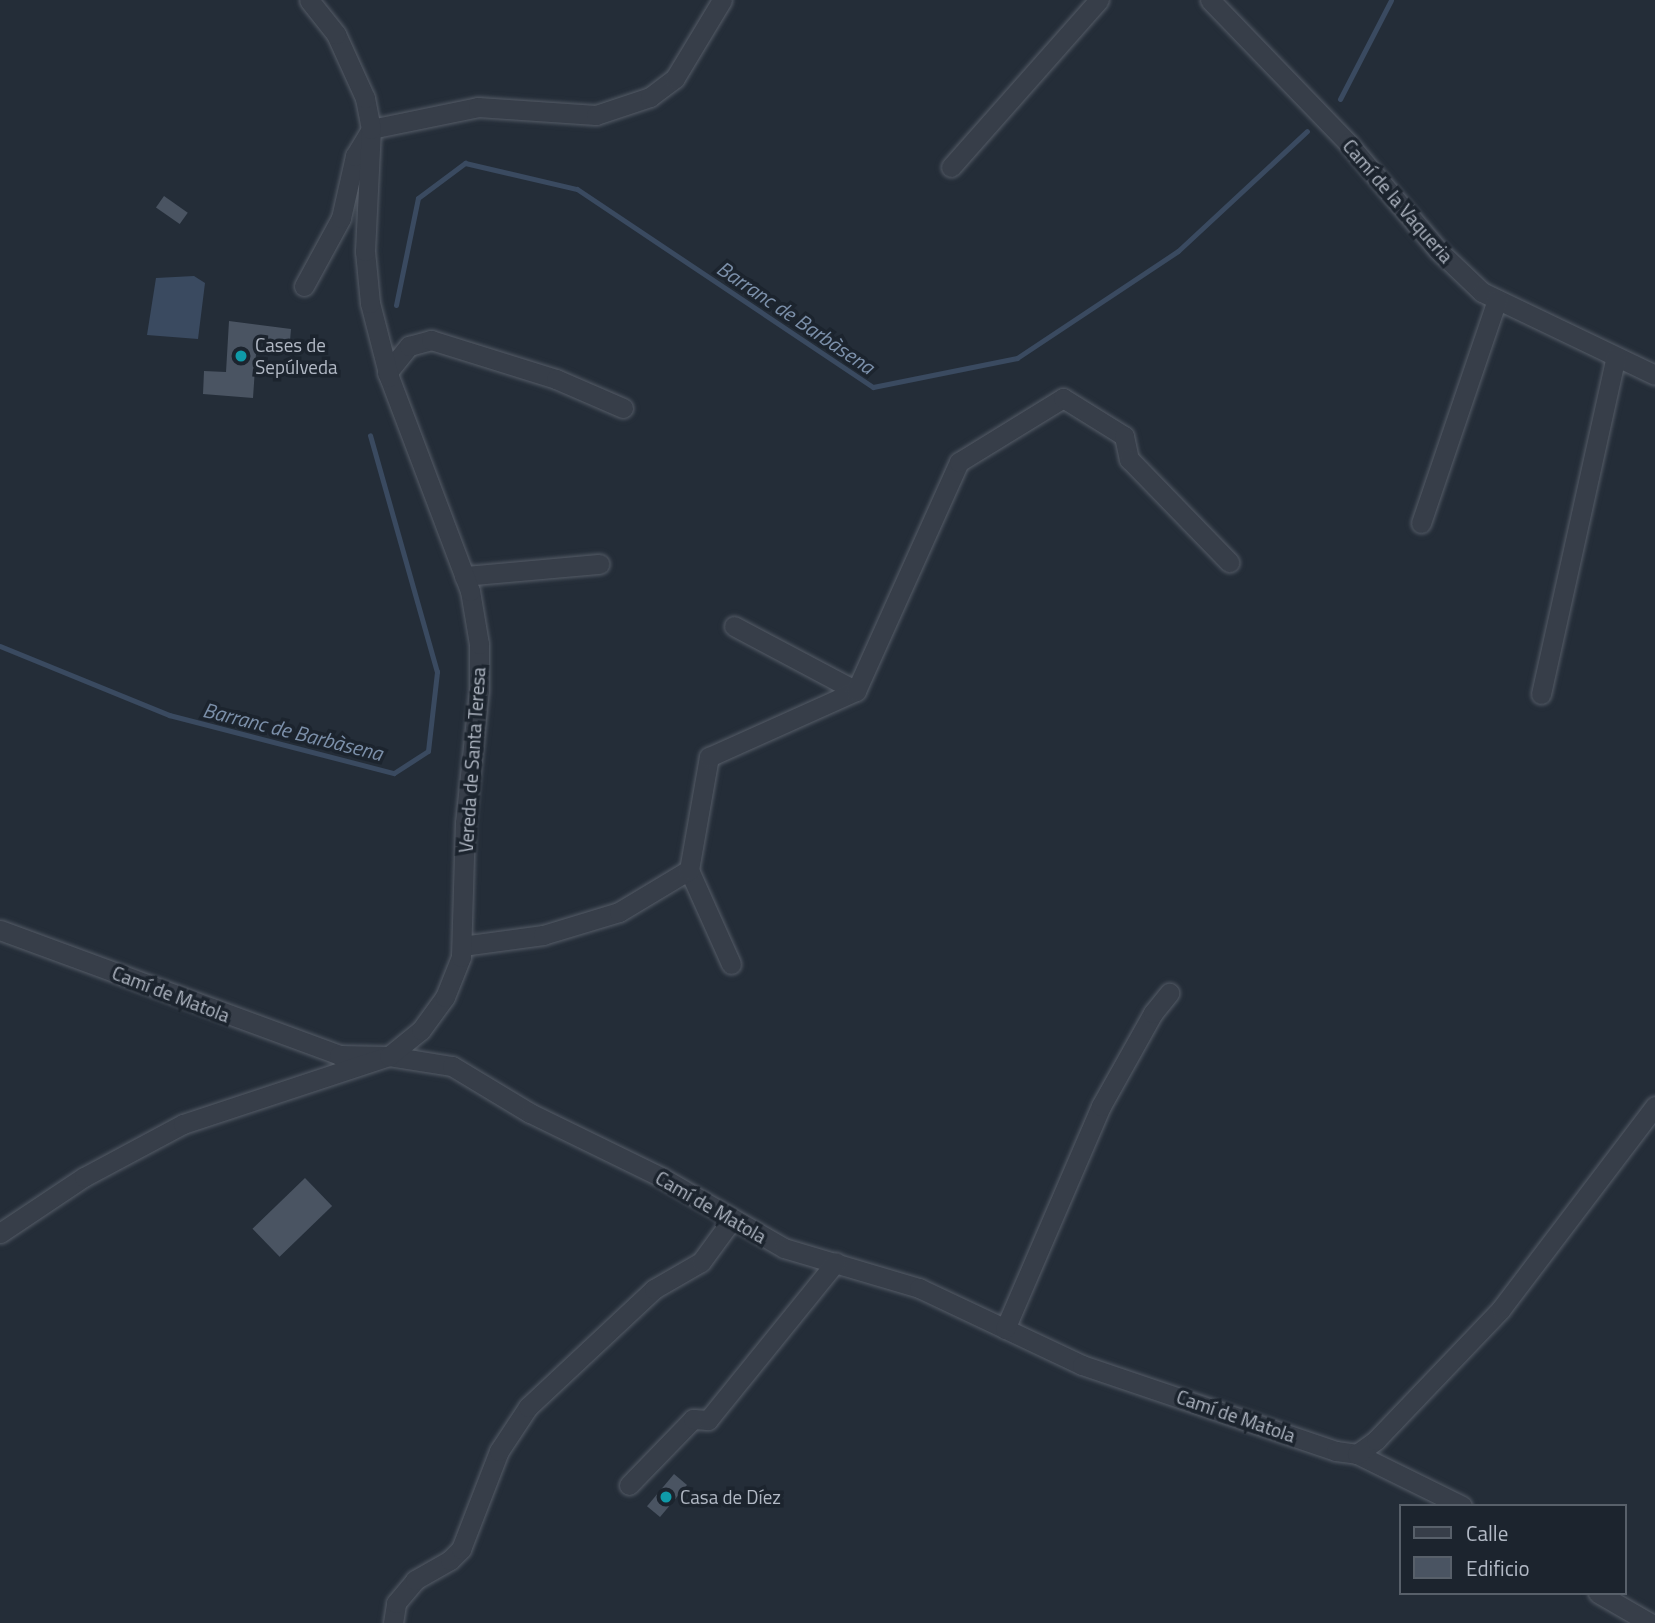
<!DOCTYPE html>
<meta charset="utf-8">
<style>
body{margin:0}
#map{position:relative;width:1655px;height:1623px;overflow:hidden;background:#242d38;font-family:"Titillium Web",sans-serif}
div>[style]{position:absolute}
.water>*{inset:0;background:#3a4a60}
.stream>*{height:5px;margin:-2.5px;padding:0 2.5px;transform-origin:2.5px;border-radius:2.5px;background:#3a4a60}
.building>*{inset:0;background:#4a5462;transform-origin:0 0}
.roads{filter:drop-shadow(0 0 2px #555c67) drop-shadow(0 0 2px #555c67)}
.street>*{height:19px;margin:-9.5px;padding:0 9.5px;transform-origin:9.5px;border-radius:9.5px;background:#373e49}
.dots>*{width:19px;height:19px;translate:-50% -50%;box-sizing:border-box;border:4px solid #1c242e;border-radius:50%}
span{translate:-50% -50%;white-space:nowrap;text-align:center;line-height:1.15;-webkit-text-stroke:7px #1c242e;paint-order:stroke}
.street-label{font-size:19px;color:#b2b9c5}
.poi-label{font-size:19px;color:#b2b9c5}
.left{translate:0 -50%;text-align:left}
.water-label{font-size:21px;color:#7c90aa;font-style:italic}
.legend{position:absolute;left:1399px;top:1504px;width:228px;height:91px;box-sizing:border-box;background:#1c242e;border:2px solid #58606a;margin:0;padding:9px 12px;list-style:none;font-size:21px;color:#b2b9c5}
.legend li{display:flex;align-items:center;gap:14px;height:35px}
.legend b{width:35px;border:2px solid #58606a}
</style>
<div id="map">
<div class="water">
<i style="clip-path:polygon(194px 276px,205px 283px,198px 339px,147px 335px,156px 278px)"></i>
</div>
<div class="stream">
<i style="left:1340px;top:99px;width:111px;rotate:-62.7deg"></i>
<i style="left:396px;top:305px;width:109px;rotate:-78.4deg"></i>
<i style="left:418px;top:198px;width:59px;rotate:-36.7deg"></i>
<i style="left:465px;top:163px;width:115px;rotate:13.1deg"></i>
<i style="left:577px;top:189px;width:356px;rotate:33.8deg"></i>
<i style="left:873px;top:387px;width:147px;rotate:-11.4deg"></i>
<i style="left:1017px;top:358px;width:193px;rotate:-33.6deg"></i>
<i style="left:1178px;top:251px;width:176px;rotate:-42.9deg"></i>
<i style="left:0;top:646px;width:183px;rotate:22.2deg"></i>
<i style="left:169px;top:715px;width:232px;rotate:14.5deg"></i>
<i style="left:394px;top:773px;width:40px;rotate:-32.9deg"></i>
<i style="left:428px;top:751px;width:80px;rotate:-83.5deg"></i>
<i style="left:437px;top:672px;width:246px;rotate:-105.8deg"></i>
</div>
<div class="building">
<i style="left:164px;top:196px;width:29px;height:14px;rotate:35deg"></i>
<i style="clip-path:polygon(229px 321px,291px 329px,290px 341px,257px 339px,253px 398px,203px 394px,204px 371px,226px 372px)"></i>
<i style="left:305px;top:1178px;width:39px;height:73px;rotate:46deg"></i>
<i style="left:674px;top:1474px;width:17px;height:42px;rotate:40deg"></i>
</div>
<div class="roads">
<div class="street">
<i style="left:1210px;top:0;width:199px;rotate:46deg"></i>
<i style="left:1348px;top:143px;width:140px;rotate:49.9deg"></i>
<i style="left:1438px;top:250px;width:61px;rotate:43.7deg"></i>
<i style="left:1482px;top:292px;width:192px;rotate:25.6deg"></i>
<i style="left:951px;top:167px;width:223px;rotate:-48.5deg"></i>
<i style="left:304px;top:286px;width:77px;rotate:-61.4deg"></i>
<i style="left:341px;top:218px;width:64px;rotate:-77.3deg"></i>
<i style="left:355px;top:156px;width:31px;rotate:-59deg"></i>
<i style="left:371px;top:129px;width:109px;rotate:-11.6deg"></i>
<i style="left:478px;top:107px;width:118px;rotate:3.9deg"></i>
<i style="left:596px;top:115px;width:57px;rotate:-18.4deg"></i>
<i style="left:650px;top:97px;width:31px;rotate:-37deg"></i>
<i style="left:675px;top:78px;width:91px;rotate:-58.9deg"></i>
<i style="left:387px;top:373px;width:35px;rotate:-51deg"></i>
<i style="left:409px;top:346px;width:23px;rotate:-15deg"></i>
<i style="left:431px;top:340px;width:131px;rotate:17.3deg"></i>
<i style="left:556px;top:379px;width:73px;rotate:23.4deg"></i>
<i style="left:1421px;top:523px;width:236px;rotate:-71.2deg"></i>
<i style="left:464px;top:576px;width:136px;rotate:-5.1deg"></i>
<i style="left:734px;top:626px;width:138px;rotate:28deg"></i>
<i style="left:1541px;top:694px;width:345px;rotate:-77.5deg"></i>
<i style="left:689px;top:870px;width:103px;rotate:65.9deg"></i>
<i style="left:0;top:930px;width:361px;rotate:20.2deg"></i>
<i style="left:339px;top:1055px;width:50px;rotate:1.1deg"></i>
<i style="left:389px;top:1056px;width:64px;rotate:9deg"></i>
<i style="left:452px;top:1066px;width:91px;rotate:31.1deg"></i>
<i style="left:530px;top:1113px;width:146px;rotate:26deg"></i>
<i style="left:661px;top:1177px;width:142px;rotate:30deg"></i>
<i style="left:784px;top:1248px;width:141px;rotate:16.5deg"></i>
<i style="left:919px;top:1288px;width:180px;rotate:25.3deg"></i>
<i style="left:1082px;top:1365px;width:268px;rotate:18.7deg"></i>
<i style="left:1336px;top:1451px;width:21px;rotate:8deg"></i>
<i style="left:1357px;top:1454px;width:117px;rotate:26.3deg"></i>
<i style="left:462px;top:946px;width:82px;rotate:-7.7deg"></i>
<i style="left:543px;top:935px;width:79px;rotate:-16.8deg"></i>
<i style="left:619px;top:912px;width:82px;rotate:-31deg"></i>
<i style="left:689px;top:870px;width:115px;rotate:-80deg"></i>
<i style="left:709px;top:757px;width:161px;rotate:-24.2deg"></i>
<i style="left:856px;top:691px;width:251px;rotate:-65.8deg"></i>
<i style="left:959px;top:462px;width:122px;rotate:-31.6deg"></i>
<i style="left:1063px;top:398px;width:72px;rotate:31.9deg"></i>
<i style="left:1124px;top:436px;width:24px;rotate:78deg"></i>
<i style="left:1129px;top:459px;width:144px;rotate:45.8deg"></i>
<i style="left:0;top:1233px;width:101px;rotate:-33.7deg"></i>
<i style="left:84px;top:1177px;width:112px;rotate:-28.2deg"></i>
<i style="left:183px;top:1124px;width:217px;rotate:-18.3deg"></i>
<i style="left:389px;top:1056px;width:41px;rotate:-39.1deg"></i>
<i style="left:421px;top:1030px;width:41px;rotate:-54deg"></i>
<i style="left:445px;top:997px;width:43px;rotate:-68.2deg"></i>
<i style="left:461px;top:957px;width:134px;rotate:-88.3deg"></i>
<i style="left:465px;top:823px;width:134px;rotate:-84deg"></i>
<i style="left:479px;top:690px;width:46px;rotate:-90deg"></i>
<i style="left:479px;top:644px;width:54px;rotate:-99.6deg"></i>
<i style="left:470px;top:591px;width:229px;rotate:-110.7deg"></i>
<i style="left:389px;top:377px;width:76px;rotate:-104.4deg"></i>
<i style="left:370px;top:303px;width:52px;rotate:-95.5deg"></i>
<i style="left:365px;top:251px;width:122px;rotate:-87.2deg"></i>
<i style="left:371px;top:129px;width:32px;rotate:-101deg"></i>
<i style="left:365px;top:98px;width:70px;rotate:-114.4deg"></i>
<i style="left:336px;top:34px;width:43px;rotate:-128.5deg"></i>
<i style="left:1005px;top:1329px;width:243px;rotate:-66.7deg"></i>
<i style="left:1101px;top:1106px;width:107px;rotate:-60.8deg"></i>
<i style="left:1153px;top:1013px;width:26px;rotate:-51deg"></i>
<i style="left:1357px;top:1454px;width:24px;rotate:-36deg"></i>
<i style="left:1376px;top:1440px;width:181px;rotate:-46.3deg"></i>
<i style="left:1501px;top:1309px;width:255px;rotate:-52.8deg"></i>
<i style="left:629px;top:1485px;width:92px;rotate:-45.9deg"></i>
<i style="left:693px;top:1419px;width:15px;rotate:4deg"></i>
<i style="left:708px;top:1420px;width:203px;rotate:-51deg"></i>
<i style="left:1598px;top:1593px;width:60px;rotate:30deg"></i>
<i style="left:393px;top:1623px;width:20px;rotate:-81deg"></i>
<i style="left:396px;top:1603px;width:30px;rotate:-50deg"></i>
<i style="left:415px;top:1580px;width:40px;rotate:-29.7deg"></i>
<i style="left:450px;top:1560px;width:16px;rotate:-45deg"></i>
<i style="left:461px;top:1549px;width:105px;rotate:-68.8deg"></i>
<i style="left:499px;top:1451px;width:53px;rotate:-56.6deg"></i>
<i style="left:528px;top:1407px;width:173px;rotate:-43.1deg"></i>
<i style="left:654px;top:1289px;width:54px;rotate:-29.9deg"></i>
<i style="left:701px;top:1262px;width:51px;rotate:-53.8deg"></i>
</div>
</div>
<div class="dots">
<i style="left:241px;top:356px;background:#0f9aa8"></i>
<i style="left:666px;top:1497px;background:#0f9aa8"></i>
</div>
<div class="street-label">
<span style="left:1398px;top:201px;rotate:49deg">Camí de la Vaqueria</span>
<span style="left:472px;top:760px;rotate:-86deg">Vereda de Santa Teresa</span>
<span style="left:171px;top:994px;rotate:21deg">Camí de Matola</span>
<span style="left:711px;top:1207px;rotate:30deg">Camí de Matola</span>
<span style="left:1236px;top:1416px;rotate:19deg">Camí de Matola</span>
</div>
<div class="poi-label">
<span class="left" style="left:255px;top:356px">Cases de<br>Sepúlveda</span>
<span class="left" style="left:680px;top:1497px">Casa de Díez</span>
</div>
<div class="water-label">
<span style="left:796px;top:317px;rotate:34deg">Barranc de Barbàsena</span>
<span style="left:293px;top:731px;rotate:14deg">Barranc de Barbàsena</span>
</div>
<ul class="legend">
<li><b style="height:9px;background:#373e49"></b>Calle</li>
<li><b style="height:19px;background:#4a5462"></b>Edificio</li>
</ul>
</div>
